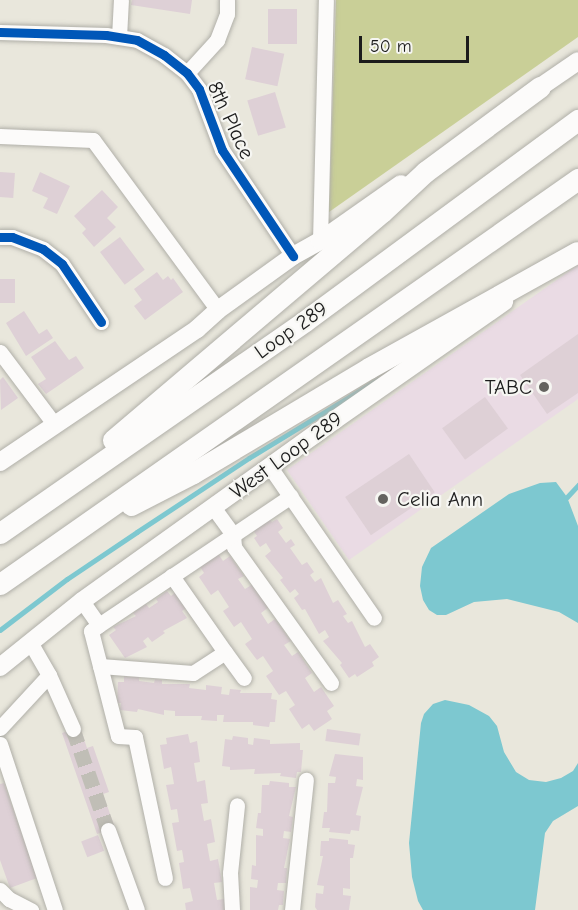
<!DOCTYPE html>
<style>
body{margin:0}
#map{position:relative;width:578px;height:910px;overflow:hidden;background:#e9e7dc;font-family:"Comic Neue",sans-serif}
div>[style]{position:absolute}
.built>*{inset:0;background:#eadbe4}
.green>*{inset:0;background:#c9cf97}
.water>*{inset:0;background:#7dc8d0}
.stream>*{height:4.5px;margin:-2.25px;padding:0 2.25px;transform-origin:2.25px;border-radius:2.25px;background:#7dc8d0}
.building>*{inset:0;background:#ded0d6;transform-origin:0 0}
.minor-tunnel>*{height:15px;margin-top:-7.5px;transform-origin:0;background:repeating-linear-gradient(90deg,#c0beb6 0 15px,transparent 0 23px)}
.roads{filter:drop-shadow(0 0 2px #b0afa8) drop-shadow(0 0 2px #b0afa8)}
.minor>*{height:15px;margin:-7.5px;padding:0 7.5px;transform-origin:7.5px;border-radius:7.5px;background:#fcfbfa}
.major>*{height:18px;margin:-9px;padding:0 9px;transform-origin:9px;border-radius:9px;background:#fcfbfa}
.highway>*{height:21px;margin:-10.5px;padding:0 10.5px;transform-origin:10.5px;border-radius:10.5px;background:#fcfbfa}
.cycleway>*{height:9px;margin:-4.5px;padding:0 4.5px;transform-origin:4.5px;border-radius:4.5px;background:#0057b8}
.dots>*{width:16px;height:16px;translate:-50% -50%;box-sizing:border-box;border:3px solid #f6f6f2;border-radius:50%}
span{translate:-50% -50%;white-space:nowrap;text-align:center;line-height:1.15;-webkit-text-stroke:4.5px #f6f6f2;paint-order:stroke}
.street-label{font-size:21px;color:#1c1c1c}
.poi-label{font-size:21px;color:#1c1c1c}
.right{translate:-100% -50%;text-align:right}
.left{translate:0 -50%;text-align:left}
.scale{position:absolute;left:359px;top:36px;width:110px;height:27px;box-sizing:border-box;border:3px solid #1c1c1c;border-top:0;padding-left:8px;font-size:18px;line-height:21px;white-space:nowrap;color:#1c1c1c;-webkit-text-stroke:4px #f6f6f2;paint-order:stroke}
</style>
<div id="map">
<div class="built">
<i style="clip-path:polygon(578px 265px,578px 399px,349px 560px,287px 470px)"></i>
</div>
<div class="green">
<i style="clip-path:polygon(336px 0,578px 0,578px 37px,329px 212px)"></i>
</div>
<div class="water">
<i style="clip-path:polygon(556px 482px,567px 497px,578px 526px,578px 623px,559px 612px,507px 599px,474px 602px,446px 615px,437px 615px,429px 610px,423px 600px,420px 586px,422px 567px,431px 548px,509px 494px,540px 483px)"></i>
<i style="clip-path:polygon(445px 700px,469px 705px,489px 716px,497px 726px,504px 752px,516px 772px,529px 780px,546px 782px,561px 778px,573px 771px,578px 763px,578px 806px,553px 821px,545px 833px,535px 910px,423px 910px,418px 901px,412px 877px,409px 843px,421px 723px,424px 714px,433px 704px)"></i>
</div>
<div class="stream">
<i style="left:567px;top:497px;width:16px;rotate:-47deg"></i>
<i style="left:0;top:630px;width:84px;rotate:-37.3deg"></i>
<i style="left:67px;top:579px;width:84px;rotate:-33.9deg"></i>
<i style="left:137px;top:532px;width:134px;rotate:-33.5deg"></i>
<i style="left:249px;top:458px;width:150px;rotate:-31.4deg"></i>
</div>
<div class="building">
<i style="clip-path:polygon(132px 0,192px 0,190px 14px,131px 5px)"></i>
<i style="left:268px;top:9px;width:29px;height:35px"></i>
<i style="left:252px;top:47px;width:33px;height:33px;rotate:12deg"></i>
<i style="left:275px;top:92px;width:37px;height:29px;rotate:73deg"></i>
<i style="left:0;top:172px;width:15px;height:25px;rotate:4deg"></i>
<i style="clip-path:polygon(40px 172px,70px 186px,57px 214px,43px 208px,48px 198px,32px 191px)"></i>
<i style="clip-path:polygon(102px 190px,118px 207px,107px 218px,116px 227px,94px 247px,82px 233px,86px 229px,74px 216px)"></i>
<i style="left:120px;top:237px;width:41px;height:25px;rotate:53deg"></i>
<i style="clip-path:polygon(157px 272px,163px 280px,168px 276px,171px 280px,173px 278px,183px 292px,145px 320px,134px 306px,142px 300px,134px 289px)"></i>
<i style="left:0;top:279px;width:15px;height:24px"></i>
<i style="clip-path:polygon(24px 311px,39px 334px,47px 329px,53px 338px,26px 356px,6px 323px)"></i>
<i style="clip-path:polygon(578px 334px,578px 393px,547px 414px,520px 375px)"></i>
<i style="clip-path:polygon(55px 341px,69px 360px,76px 356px,84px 368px,46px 394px,38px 384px,46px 379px,31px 357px)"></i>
<i style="clip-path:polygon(3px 377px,18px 398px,1px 410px,0 380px)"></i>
<i style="left:485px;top:397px;width:39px;height:53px;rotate:54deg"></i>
<i style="left:409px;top:454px;width:46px;height:77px;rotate:56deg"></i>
<i style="clip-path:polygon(269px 519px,272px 522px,277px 519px,283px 528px,278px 532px,286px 543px,291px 539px,295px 545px,290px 548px,302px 565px,307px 562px,314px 572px,310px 575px,315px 582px,321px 578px,333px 603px,338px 600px,347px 614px,343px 616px,348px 623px,352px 621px,365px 647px,370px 644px,379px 657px,372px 662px,374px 666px,357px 677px,355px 674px,349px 678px,340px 665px,342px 663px,323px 641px,329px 637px,325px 630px,319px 634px,305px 609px,302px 610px,294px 598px,299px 594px,295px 589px,290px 593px,280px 580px,283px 578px,265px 556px,271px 551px,266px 543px,260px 547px,254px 538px,257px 536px,253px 530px)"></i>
<i style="clip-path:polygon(217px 552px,223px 561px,230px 556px,244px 576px,238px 579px,245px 589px,253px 584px,269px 607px,261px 613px,268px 624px,275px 619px,291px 641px,284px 645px,292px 656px,298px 652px,312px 673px,305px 678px,314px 692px,321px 687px,334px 706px,327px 711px,332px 719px,314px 731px,309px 724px,302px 729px,289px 709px,295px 705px,286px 691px,279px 695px,266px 676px,273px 671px,263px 656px,257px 660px,245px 644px,252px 639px,241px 622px,234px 627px,223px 611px,229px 607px,218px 590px,211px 595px,199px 577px,204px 573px,199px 565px)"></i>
<i style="clip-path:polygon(167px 591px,171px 596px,176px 592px,187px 608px,182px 611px,187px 618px,163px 631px,165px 633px,152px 642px,148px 637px,143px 641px,147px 647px,125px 658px,109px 635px,116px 630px,113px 627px,136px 616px,133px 613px,146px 604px,149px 608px,158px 602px,156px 599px)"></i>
<i style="clip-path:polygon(124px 676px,139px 677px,139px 681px,154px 683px,155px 679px,162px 680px,162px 684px,190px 684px,189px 688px,206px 690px,206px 685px,222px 687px,221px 694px,229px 695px,230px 689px,241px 690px,240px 693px,272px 693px,271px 699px,277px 700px,275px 722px,270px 722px,269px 727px,253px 725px,253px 722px,223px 722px,224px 715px,217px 715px,217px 721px,201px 720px,202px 716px,175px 716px,175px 711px,164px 710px,164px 715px,138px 709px,137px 712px,120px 710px,121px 703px,117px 703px,118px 682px,124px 682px)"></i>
<i style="clip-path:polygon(80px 727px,87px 748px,93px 746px,109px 792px,103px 794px,115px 828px,97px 834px,62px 733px)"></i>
<i style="left:327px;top:729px;width:34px;height:12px;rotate:8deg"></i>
<i style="clip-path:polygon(188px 734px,190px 743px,197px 741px,200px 762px,194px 763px,197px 782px,205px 780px,208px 803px,201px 804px,204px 821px,211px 819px,215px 842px,207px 844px,210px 861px,218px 859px,222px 882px,214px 883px,217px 900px,224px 899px,226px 910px,186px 910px,185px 903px,193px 901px,190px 888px,183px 889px,179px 863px,184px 862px,182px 850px,177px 851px,172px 823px,179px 822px,177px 809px,171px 810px,166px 785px,174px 784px,171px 767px,164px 769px,160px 745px,167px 744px,166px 738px)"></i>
<i style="clip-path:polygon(233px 736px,248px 738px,248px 744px,253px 745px,254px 738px,270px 740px,270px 744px,300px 743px,300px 750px,303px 750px,301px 772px,297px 772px,296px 778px,280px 776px,281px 773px,254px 774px,255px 769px,230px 770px,230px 767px,222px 766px,225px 739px,232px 740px)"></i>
<i style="clip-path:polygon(335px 754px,363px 757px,363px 780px,357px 779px,356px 786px,363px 787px,356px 815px,361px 816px,359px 831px,351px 830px,350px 834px,329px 832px,330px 828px,322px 828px,324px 812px,327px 812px,328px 783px,335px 783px,336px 777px,329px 776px)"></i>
<i style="clip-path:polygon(270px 781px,289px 783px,289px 787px,296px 787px,289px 816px,293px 817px,291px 832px,284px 831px,283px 838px,290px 839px,284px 868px,287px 868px,286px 883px,278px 883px,277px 890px,284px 891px,283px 905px,279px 905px,278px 910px,250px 910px,250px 887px,257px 888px,258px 880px,251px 879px,252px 865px,256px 866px,256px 835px,263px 836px,263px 829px,256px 828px,258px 813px,261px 813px,262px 785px,269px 785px)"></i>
<i style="clip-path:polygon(4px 783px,37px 878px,10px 888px,0 860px,0 784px)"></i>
<i style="left:98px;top:835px;width:17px;height:18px;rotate:69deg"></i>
<i style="clip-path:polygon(329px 838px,348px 840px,348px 844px,355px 845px,353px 858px,350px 858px,350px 889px,343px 888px,343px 895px,351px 896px,349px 910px,317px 910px,315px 907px,316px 893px,323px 894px,324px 886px,317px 885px,323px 856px,320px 856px,321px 841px,329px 841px)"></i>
</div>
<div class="minor-tunnel">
<i style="left:73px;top:729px;width:107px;rotate:70.9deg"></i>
</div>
<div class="roads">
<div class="minor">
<i style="left:0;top:32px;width:106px;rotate:1.6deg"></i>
<i style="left:106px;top:35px;width:31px;rotate:9deg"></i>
<i style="left:137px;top:40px;width:31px;rotate:29deg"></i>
<i style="left:164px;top:55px;width:29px;rotate:38deg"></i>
<i style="left:187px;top:73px;width:20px;rotate:53deg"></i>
<i style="left:199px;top:89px;width:65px;rotate:69.3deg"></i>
<i style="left:222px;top:150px;width:128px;rotate:56.2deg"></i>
<i style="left:119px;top:37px;width:37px;rotate:-87deg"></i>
<i style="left:187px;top:73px;width:45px;rotate:-47.7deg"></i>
<i style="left:217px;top:40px;width:28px;rotate:-69deg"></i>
<i style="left:227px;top:14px;width:14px;rotate:-90deg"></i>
<i style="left:0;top:136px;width:93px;rotate:2.5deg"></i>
<i style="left:93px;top:140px;width:211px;rotate:53.7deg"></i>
<i style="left:0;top:237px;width:12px"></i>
<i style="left:12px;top:237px;width:33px;rotate:21deg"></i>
<i style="left:43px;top:249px;width:24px;rotate:38deg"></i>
<i style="left:62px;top:264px;width:70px;rotate:56.1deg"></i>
<i style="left:320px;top:241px;width:241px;rotate:-88.6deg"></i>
<i style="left:0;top:352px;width:91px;rotate:53deg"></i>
<i style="left:270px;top:467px;width:183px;rotate:55.4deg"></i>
<i style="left:213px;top:507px;width:34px;rotate:54deg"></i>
<i style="left:233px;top:535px;width:12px;rotate:85deg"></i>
<i style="left:234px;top:547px;width:167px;rotate:54.5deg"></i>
<i style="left:82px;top:601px;width:29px;rotate:55deg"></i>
<i style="left:99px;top:625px;width:10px;rotate:143deg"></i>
<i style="left:91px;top:631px;width:108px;rotate:75.6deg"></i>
<i style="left:118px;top:736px;width:17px;rotate:3deg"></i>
<i style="left:135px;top:737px;width:144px;rotate:78deg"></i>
<i style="left:99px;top:625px;width:88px;rotate:-33.9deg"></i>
<i style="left:225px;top:652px;width:32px;rotate:54deg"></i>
<i style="left:100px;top:666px;width:93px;rotate:4.3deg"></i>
<i style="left:193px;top:673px;width:38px;rotate:-33deg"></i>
<i style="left:225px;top:652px;width:93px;rotate:-124.9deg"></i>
<i style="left:172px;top:576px;width:143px;rotate:-33.9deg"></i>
<i style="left:49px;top:675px;width:59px;rotate:66deg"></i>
<i style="left:0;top:728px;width:72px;rotate:-47.2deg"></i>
<i style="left:49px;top:675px;width:38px;rotate:-120deg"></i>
<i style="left:0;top:744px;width:175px;rotate:71.7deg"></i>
<i style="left:108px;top:830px;width:85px;rotate:70.1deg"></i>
<i style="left:0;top:890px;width:13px;rotate:45deg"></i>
<i style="left:9px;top:899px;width:25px;rotate:27deg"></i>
<i style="left:232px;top:910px;width:37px;rotate:-93deg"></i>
<i style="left:230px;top:873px;width:68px;rotate:-84.1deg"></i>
<i style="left:292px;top:910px;width:131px;rotate:-83.9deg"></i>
</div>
<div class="major">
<i style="left:530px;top:94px;width:58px;rotate:-34.5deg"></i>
<i style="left:0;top:462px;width:238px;rotate:-34deg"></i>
<i style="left:197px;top:329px;width:28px;rotate:-42deg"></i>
<i style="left:218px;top:310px;width:92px;rotate:-35.8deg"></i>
<i style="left:293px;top:256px;width:31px;rotate:-29deg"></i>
<i style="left:320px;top:241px;width:99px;rotate:-35.1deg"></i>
<i style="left:0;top:667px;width:105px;rotate:-38.8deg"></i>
<i style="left:82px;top:601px;width:312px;rotate:-35.6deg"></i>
<i style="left:336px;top:419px;width:205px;rotate:-34.9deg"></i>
</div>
<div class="highway">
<i style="left:113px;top:440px;width:353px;rotate:-40.3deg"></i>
<i style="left:382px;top:212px;width:59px;rotate:-42.9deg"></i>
<i style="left:425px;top:172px;width:143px;rotate:-36.5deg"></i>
<i style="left:131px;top:505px;width:70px;rotate:-27.3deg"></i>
<i style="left:193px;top:473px;width:205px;rotate:-30.8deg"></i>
<i style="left:369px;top:368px;width:238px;rotate:-29.1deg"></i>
<i style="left:0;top:533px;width:371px;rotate:-34.8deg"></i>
<i style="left:305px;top:321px;width:339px;rotate:-36.4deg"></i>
<i style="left:0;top:584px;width:706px;rotate:-35.02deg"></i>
</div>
</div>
<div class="cycleway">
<i style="left:0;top:32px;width:106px;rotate:1.6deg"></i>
<i style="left:106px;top:35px;width:31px;rotate:9deg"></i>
<i style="left:137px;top:40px;width:31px;rotate:29deg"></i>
<i style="left:164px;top:55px;width:29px;rotate:38deg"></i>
<i style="left:187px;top:73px;width:20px;rotate:53deg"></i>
<i style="left:199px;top:89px;width:65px;rotate:69.3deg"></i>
<i style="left:222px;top:150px;width:128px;rotate:56.2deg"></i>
<i style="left:0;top:237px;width:12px"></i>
<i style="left:12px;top:237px;width:33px;rotate:21deg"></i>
<i style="left:43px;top:249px;width:24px;rotate:38deg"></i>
<i style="left:62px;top:264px;width:70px;rotate:56.1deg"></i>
</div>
<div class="dots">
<i style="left:544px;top:387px;background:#64635f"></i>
<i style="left:383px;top:499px;background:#64635f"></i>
</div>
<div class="street-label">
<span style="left:231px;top:120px;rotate:65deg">8th Place</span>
<span style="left:291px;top:330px;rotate:-35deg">Loop 289</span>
<span style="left:286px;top:455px;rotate:-36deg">West Loop 289</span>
</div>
<div class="poi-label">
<span class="right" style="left:532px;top:387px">TABC</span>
<span class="left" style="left:397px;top:499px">Celia Ann</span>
</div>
<div class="scale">50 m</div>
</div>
